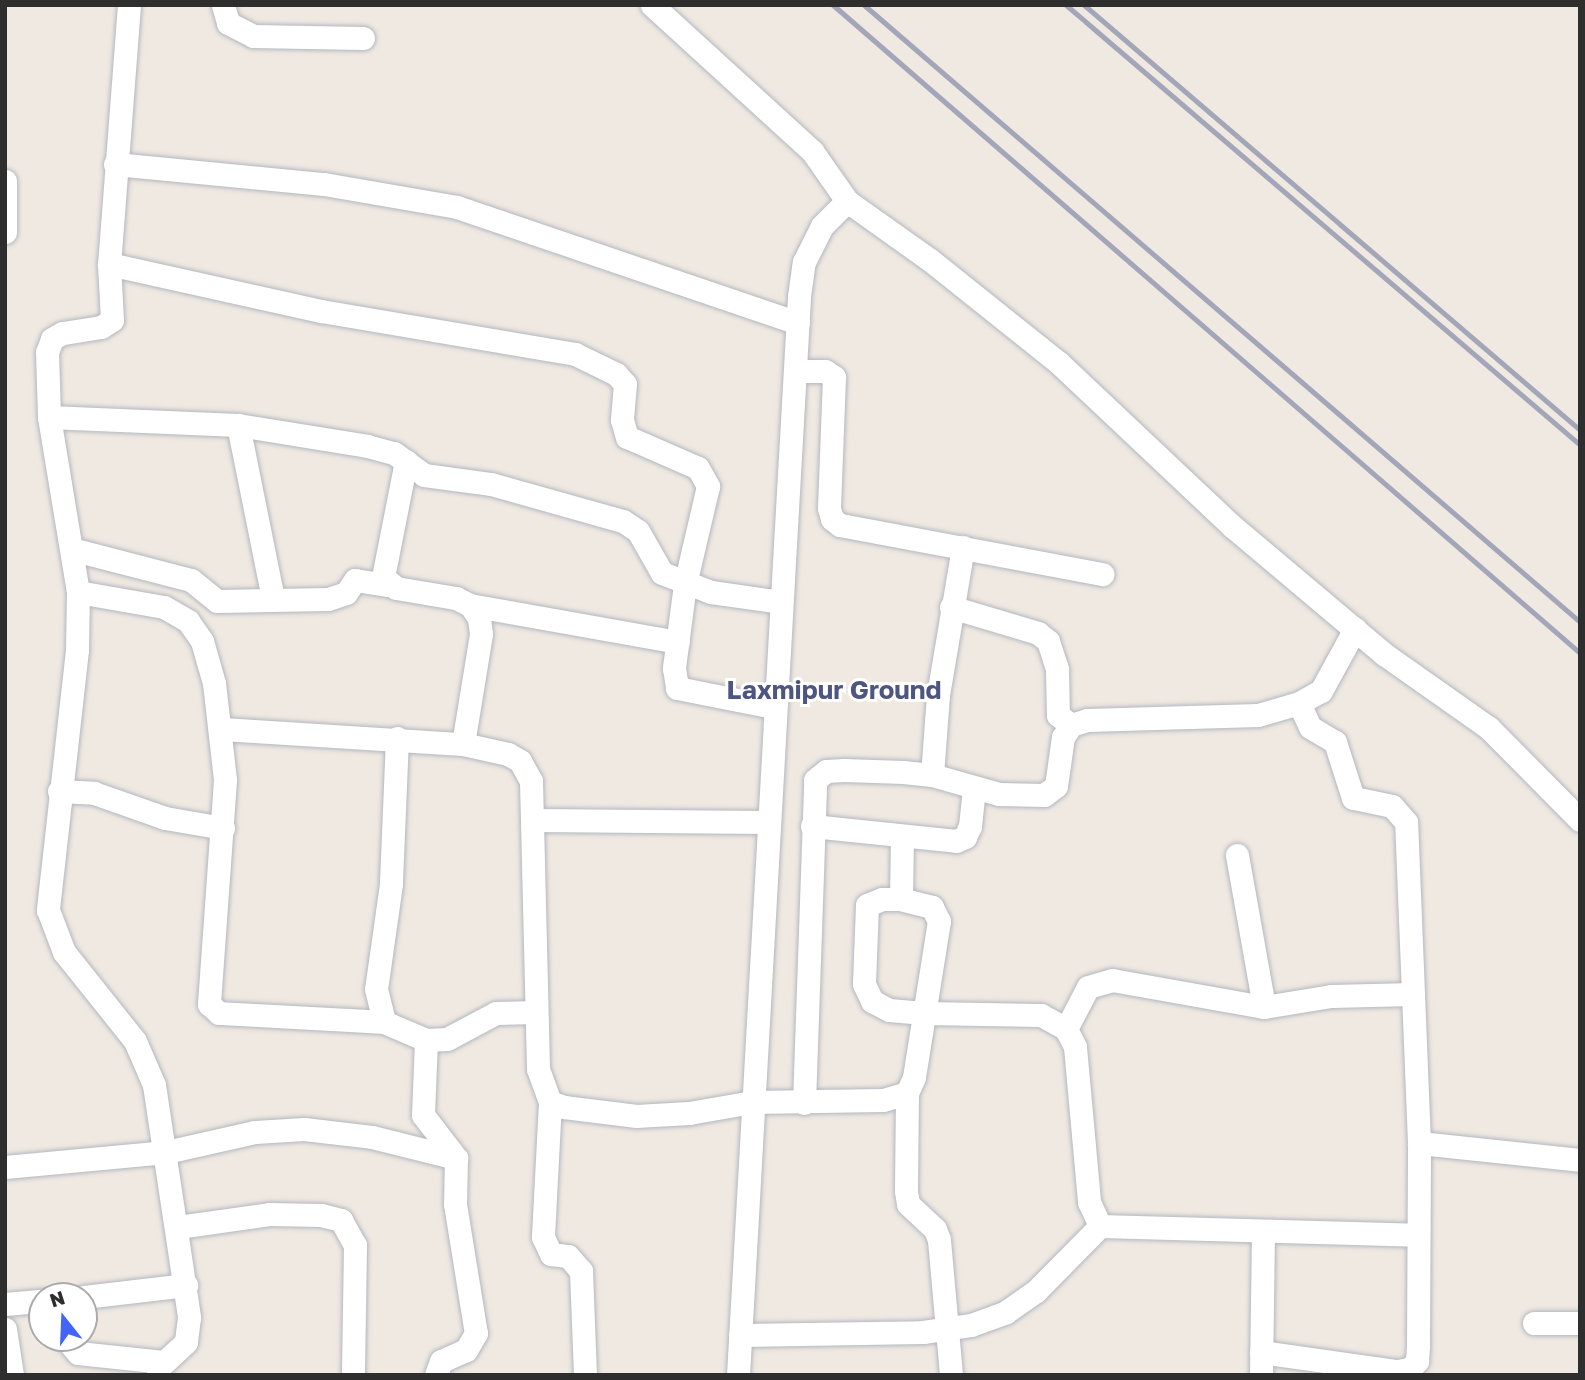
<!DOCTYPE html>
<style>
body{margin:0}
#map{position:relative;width:1585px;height:1380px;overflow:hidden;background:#efe9e1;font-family:"Golos Text",sans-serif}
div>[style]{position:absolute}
.roads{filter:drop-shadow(0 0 2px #b4b7c1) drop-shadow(0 0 2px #b4b7c1)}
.minor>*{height:23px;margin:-11.5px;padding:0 11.5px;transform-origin:11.5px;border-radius:11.5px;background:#fff}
.rail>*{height:5px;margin:-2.5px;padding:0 2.5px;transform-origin:2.5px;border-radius:2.5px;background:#a3a6b8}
span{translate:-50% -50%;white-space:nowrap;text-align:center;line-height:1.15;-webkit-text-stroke:6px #fff;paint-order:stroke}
.district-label{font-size:26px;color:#4d5680;font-weight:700}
.frame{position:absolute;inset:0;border:7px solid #2e2e2e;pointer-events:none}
.north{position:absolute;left:28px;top:1282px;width:70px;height:70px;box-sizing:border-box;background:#fff;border:2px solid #ababab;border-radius:50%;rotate:342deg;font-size:19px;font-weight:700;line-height:28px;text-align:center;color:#2e2e2e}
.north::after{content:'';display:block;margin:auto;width:24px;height:32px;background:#4264fb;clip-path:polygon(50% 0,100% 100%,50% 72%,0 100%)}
</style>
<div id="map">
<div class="roads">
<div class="minor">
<i style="left:129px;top:5px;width:260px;rotate:94.4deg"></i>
<i style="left:109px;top:264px;width:56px;rotate:86.9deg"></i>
<i style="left:112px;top:320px;width:13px;rotate:148deg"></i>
<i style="left:101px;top:327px;width:39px;rotate:171deg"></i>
<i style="left:62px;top:333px;width:12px;rotate:149deg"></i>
<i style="left:52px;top:339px;width:14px;rotate:111deg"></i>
<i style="left:47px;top:352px;width:65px;rotate:88.2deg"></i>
<i style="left:49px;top:417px;width:177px;rotate:80.6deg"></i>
<i style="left:78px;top:592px;width:58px;rotate:91deg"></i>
<i style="left:77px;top:650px;width:262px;rotate:96.4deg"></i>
<i style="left:48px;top:910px;width:45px;rotate:69.1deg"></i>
<i style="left:64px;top:952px;width:114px;rotate:51.4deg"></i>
<i style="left:135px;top:1041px;width:48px;rotate:66.6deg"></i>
<i style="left:154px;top:1085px;width:235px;rotate:81.4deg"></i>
<i style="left:189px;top:1317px;width:25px;rotate:97deg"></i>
<i style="left:186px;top:1342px;width:37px;rotate:137deg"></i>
<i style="left:159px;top:1367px;width:8px;rotate:97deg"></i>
<i style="left:223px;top:5px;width:19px;rotate:74deg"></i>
<i style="left:228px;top:23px;width:28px;rotate:27deg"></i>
<i style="left:253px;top:36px;width:110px;rotate:1deg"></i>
<i style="left:652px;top:5px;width:217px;rotate:42.4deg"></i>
<i style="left:812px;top:151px;width:61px;rotate:55deg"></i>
<i style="left:847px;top:201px;width:102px;rotate:35.4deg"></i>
<i style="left:930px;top:260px;width:165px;rotate:38.6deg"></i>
<i style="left:1059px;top:363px;width:238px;rotate:43.3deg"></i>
<i style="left:1232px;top:526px;width:199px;rotate:40.1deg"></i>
<i style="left:1384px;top:654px;width:128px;rotate:35.2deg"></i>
<i style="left:1489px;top:728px;width:129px;rotate:45.3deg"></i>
<i style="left:115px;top:164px;width:210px;rotate:5.5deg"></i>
<i style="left:324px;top:184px;width:135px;rotate:9.8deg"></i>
<i style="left:457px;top:207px;width:360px;rotate:18.8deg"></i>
<i style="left:5px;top:181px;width:51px;rotate:90deg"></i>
<i style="left:109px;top:264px;width:217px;rotate:12.5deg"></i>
<i style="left:321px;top:311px;width:258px;rotate:9.6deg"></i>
<i style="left:575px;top:354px;width:46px;rotate:26deg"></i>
<i style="left:616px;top:374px;width:13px;rotate:48deg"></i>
<i style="left:625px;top:384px;width:36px;rotate:95deg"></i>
<i style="left:622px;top:420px;width:18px;rotate:74deg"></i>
<i style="left:627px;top:437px;width:77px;rotate:23.6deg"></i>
<i style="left:698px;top:468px;width:21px;rotate:61deg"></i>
<i style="left:708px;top:486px;width:101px;rotate:103.2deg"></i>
<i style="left:685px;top:584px;width:85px;rotate:97.5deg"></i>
<i style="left:674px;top:668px;width:20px;rotate:81deg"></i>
<i style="left:677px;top:688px;width:98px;rotate:11.2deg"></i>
<i style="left:797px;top:371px;width:28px"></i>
<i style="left:825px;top:371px;width:11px;rotate:34deg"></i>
<i style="left:834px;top:377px;width:131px;rotate:92.2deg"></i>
<i style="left:829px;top:508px;width:11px;rotate:75deg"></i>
<i style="left:832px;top:519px;width:10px;rotate:37deg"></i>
<i style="left:840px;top:525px;width:267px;rotate:10.6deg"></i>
<i style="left:49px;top:417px;width:189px;rotate:2.4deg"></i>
<i style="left:238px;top:425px;width:131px;rotate:9.2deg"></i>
<i style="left:367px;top:446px;width:28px;rotate:15deg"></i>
<i style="left:394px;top:453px;width:37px;rotate:36deg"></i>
<i style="left:424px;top:475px;width:68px;rotate:7.7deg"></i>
<i style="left:491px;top:484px;width:137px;rotate:15.7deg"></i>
<i style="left:623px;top:521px;width:18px;rotate:34deg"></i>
<i style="left:638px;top:531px;width:48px;rotate:60.3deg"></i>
<i style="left:662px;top:573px;width:53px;rotate:21.2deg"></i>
<i style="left:711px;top:592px;width:70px;rotate:8.2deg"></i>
<i style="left:238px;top:425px;width:177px;rotate:78.6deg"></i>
<i style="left:406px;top:461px;width:118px;rotate:101.2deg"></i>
<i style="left:383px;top:577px;width:17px;rotate:40deg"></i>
<i style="left:396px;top:588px;width:61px;rotate:9.5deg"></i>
<i style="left:456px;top:598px;width:16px;rotate:27deg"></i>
<i style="left:470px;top:605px;width:16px;rotate:55deg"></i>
<i style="left:479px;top:618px;width:16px;rotate:83deg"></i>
<i style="left:481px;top:634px;width:111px;rotate:99.3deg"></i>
<i style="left:75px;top:550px;width:120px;rotate:14.5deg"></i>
<i style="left:191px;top:580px;width:33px;rotate:39deg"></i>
<i style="left:217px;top:601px;width:111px;rotate:-1deg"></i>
<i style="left:328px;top:599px;width:19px;rotate:-18deg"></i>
<i style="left:346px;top:593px;width:16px;rotate:-55deg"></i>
<i style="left:355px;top:580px;width:32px;rotate:9deg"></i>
<i style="left:78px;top:592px;width:87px;rotate:9.9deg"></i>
<i style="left:164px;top:607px;width:28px;rotate:30deg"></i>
<i style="left:188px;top:621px;width:24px;rotate:55deg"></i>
<i style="left:202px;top:641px;width:44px;rotate:74.1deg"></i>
<i style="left:214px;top:683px;width:98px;rotate:83.5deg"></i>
<i style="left:225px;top:780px;width:225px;rotate:94.1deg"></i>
<i style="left:209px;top:1004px;width:13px;rotate:42deg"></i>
<i style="left:219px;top:1013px;width:165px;rotate:3.1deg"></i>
<i style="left:470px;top:605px;width:211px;rotate:10.1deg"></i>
<i style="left:951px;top:607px;width:91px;rotate:16.6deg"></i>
<i style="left:1038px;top:633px;width:13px;rotate:39deg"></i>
<i style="left:1048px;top:641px;width:29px;rotate:72deg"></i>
<i style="left:1057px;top:669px;width:46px;rotate:88.8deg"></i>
<i style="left:1058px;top:715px;width:16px;rotate:38deg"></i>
<i style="left:222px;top:729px;width:241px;rotate:3.6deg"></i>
<i style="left:463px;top:744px;width:46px;rotate:12.5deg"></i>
<i style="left:508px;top:754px;width:14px;rotate:30deg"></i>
<i style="left:520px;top:761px;width:23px;rotate:61deg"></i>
<i style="left:531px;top:781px;width:288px;rotate:88.6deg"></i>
<i style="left:538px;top:1069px;width:35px;rotate:70deg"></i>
<i style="left:550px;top:1102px;width:15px;rotate:20deg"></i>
<i style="left:564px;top:1107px;width:73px;rotate:7.1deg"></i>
<i style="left:636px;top:1116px;width:53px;rotate:-3.2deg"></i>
<i style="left:689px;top:1113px;width:64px;rotate:-9.9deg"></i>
<i style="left:752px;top:1102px;width:131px;rotate:-0.9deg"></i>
<i style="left:883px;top:1100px;width:25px;rotate:-16deg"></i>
<i style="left:907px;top:1093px;width:17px;rotate:-66deg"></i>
<i style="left:914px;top:1077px;width:158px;rotate:-80.9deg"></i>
<i style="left:939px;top:921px;width:16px;rotate:-117deg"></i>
<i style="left:932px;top:907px;width:32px;rotate:-166deg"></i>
<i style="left:901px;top:899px;width:63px;rotate:-89.1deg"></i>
<i style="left:397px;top:738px;width:146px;rotate:92.4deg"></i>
<i style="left:391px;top:884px;width:106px;rotate:98.1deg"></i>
<i style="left:376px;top:989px;width:34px;rotate:76deg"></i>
<i style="left:384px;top:1022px;width:46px;rotate:23.2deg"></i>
<i style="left:426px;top:1040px;width:21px;rotate:-3deg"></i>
<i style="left:447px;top:1039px;width:55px;rotate:-28deg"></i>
<i style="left:496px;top:1013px;width:40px;rotate:-1.4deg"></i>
<i style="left:932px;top:775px;width:80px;rotate:-85.7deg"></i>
<i style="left:938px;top:695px;width:150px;rotate:-80.4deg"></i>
<i style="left:59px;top:791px;width:35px;rotate:3deg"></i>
<i style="left:94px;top:793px;width:75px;rotate:19.4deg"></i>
<i style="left:165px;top:818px;width:59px;rotate:9.8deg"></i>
<i style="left:533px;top:820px;width:234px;rotate:0.5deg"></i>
<i style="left:812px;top:826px;width:145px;rotate:5.9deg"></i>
<i style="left:956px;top:841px;width:10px;rotate:-24deg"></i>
<i style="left:965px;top:837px;width:12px;rotate:-66deg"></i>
<i style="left:970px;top:826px;width:36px;rotate:-84deg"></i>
<i style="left:1237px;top:855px;width:154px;rotate:79.9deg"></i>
<i style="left:901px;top:899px;width:19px;rotate:180deg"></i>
<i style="left:882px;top:899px;width:16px;rotate:158deg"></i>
<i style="left:867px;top:905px;width:79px;rotate:92.2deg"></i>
<i style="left:864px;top:984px;width:19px;rotate:65deg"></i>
<i style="left:872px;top:1001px;width:19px;rotate:28deg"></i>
<i style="left:889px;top:1010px;width:35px;rotate:5deg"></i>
<i style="left:924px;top:1013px;width:117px;rotate:1deg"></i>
<i style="left:1041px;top:1015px;width:29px;rotate:29deg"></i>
<i style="left:1066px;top:1029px;width:20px;rotate:63deg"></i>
<i style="left:1075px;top:1047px;width:156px;rotate:84.8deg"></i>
<i style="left:1089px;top:1202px;width:26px;rotate:65deg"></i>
<i style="left:1100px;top:1226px;width:316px;rotate:1.6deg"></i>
<i style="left:1066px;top:1029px;width:47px;rotate:-62.4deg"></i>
<i style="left:1088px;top:987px;width:25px;rotate:-16deg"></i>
<i style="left:1112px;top:980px;width:154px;rotate:10.1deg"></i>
<i style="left:1264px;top:1007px;width:68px;rotate:-9.3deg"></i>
<i style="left:1331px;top:996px;width:82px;rotate:-1.4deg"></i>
<i style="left:426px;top:1040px;width:75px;rotate:92.3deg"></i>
<i style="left:423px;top:1115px;width:54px;rotate:52.5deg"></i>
<i style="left:456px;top:1158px;width:46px;rotate:91.2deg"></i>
<i style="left:455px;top:1204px;width:131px;rotate:80.8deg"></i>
<i style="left:476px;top:1333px;width:20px;rotate:120deg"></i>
<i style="left:466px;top:1350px;width:27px;rotate:156deg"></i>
<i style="left:441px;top:1361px;width:15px;rotate:110deg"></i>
<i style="left:907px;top:1093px;width:98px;rotate:90.6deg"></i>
<i style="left:906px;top:1191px;width:13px;rotate:81deg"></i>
<i style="left:908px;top:1204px;width:37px;rotate:43deg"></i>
<i style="left:935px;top:1229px;width:12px;rotate:70deg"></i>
<i style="left:939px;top:1240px;width:136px;rotate:84.9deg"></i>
<i style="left:550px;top:1102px;width:135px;rotate:93deg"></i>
<i style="left:543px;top:1237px;width:19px;rotate:65deg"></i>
<i style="left:551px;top:1254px;width:17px;rotate:7deg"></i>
<i style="left:568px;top:1256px;width:20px;rotate:49deg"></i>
<i style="left:581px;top:1271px;width:104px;rotate:87.8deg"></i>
<i style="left:804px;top:1103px;width:323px;rotate:-88deg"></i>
<i style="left:815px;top:780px;width:14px;rotate:-39deg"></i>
<i style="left:826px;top:771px;width:18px;rotate:-3deg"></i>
<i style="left:844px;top:770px;width:59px;rotate:1.9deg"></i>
<i style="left:903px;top:772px;width:29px;rotate:6deg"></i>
<i style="left:932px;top:775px;width:70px;rotate:15.8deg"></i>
<i style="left:999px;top:794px;width:45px;rotate:1.3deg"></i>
<i style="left:1044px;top:795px;width:15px;rotate:-37deg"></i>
<i style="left:1056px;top:786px;width:49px;rotate:-81.9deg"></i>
<i style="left:1063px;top:737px;width:14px;rotate:-56deg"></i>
<i style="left:1071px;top:725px;width:17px;rotate:-17deg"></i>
<i style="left:1087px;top:720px;width:171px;rotate:-1.7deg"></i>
<i style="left:1258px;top:715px;width:43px;rotate:-16.3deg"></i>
<i style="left:1299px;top:703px;width:25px;rotate:-29deg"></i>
<i style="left:1321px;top:691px;width:71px;rotate:-61.3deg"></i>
<i style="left:1419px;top:1143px;width:162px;rotate:6deg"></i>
<i style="left:5px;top:1167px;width:162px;rotate:-5.3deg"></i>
<i style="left:166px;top:1152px;width:91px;rotate:-12.7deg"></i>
<i style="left:255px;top:1132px;width:49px;rotate:-3.5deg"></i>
<i style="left:304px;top:1129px;width:68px;rotate:6.7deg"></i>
<i style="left:372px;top:1137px;width:87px;rotate:14deg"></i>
<i style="left:178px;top:1227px;width:92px;rotate:-8.1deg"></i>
<i style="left:269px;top:1214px;width:52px;rotate:1.1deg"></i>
<i style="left:321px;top:1215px;width:21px;rotate:14deg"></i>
<i style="left:341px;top:1220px;width:29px;rotate:61deg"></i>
<i style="left:355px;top:1245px;width:130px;rotate:90.9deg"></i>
<i style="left:84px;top:1297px;width:103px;rotate:-6.7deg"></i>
<i style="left:5px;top:1304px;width:37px;rotate:-5deg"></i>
<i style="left:1534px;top:1323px;width:46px"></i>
<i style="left:5px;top:1329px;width:47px;rotate:81.3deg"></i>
<i style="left:740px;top:1335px;width:183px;rotate:-0.9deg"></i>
<i style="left:923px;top:1332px;width:49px;rotate:-8.3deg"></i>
<i style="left:971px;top:1325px;width:37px;rotate:-20deg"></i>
<i style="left:1006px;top:1312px;width:37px;rotate:-35deg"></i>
<i style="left:1036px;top:1291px;width:91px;rotate:-45.4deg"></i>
<i style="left:65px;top:1338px;width:20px;rotate:49deg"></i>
<i style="left:78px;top:1353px;width:86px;rotate:6deg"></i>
<i style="left:1261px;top:1352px;width:137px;rotate:8deg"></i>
<i style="left:1397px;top:1371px;width:13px;rotate:-9deg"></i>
<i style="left:1410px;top:1369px;width:11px;rotate:-49deg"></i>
<i style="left:1417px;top:1361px;width:15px;rotate:-86deg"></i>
<i style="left:1418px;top:1346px;width:203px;rotate:-89.7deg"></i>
<i style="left:1419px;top:1143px;width:321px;rotate:-92.3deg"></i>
<i style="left:1406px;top:822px;width:21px;rotate:-131deg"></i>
<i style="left:1392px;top:806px;width:40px;rotate:-168deg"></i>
<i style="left:1353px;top:798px;width:59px;rotate:-107.8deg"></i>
<i style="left:1335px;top:742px;width:29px;rotate:-149deg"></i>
<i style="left:1310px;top:727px;width:26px;rotate:-115deg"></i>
<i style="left:738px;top:1375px;width:1081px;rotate:-86.76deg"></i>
<i style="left:799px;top:296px;width:34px;rotate:-82deg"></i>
<i style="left:804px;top:262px;width:40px;rotate:-63.4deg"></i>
<i style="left:822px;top:226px;width:35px;rotate:-45deg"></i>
<i style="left:1261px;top:1375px;width:142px;rotate:-89.2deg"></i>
</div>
</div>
<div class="rail">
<i style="left:833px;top:5px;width:989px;rotate:40.94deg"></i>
<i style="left:864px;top:5px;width:945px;rotate:40.75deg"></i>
<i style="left:1066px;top:5px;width:677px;rotate:40.56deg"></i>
<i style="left:1084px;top:5px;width:653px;rotate:40.59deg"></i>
</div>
<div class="district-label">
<span style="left:834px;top:690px">Laxmipur Ground</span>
</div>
<div class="frame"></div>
<div class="north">N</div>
</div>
